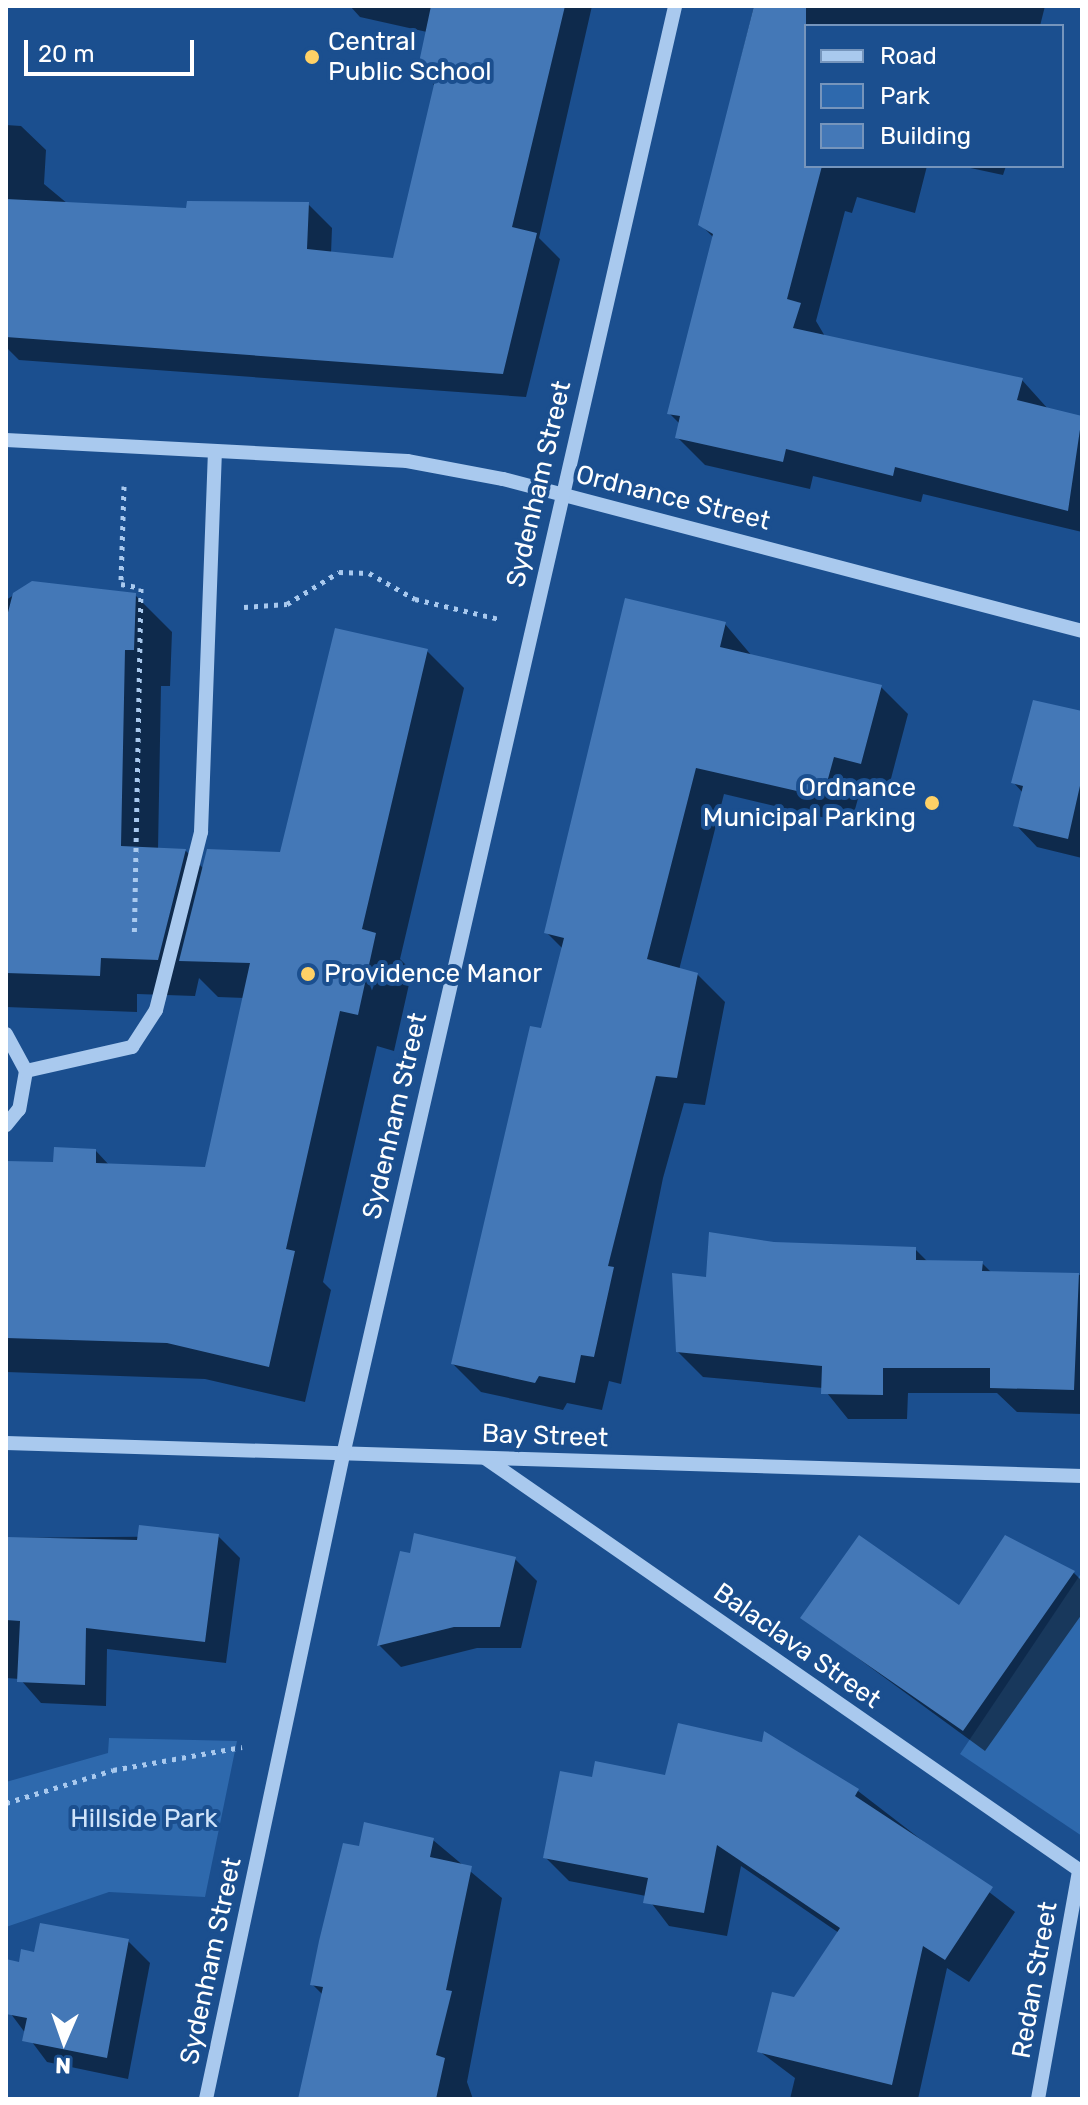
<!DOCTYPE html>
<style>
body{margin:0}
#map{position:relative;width:1088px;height:2105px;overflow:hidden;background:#1b4f8f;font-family:Rubik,sans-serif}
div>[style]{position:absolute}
.green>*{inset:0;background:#2e69ad}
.shadow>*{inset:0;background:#0007}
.building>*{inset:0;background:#4478b7}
.path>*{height:5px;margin-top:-2.5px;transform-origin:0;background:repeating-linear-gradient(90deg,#a9c9ee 0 4px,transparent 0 10px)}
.minor>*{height:14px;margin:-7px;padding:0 7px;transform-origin:7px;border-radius:7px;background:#a9c9ee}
.dots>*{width:22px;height:22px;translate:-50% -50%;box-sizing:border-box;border:4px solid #1b4f8f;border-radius:50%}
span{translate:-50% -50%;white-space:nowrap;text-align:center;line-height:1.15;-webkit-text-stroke:8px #1b4f8f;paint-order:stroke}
.poi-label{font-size:26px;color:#fff}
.left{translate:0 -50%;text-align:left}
.right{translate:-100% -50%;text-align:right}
.street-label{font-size:26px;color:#fff}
.park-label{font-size:26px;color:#cfe3fa}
.frame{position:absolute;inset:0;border:8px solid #fff;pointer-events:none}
.legend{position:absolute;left:804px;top:24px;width:260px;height:144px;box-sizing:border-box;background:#1b4f8f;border:2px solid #7695bc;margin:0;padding:10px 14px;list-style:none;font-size:24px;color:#fff}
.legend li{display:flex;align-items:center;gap:16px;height:40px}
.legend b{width:40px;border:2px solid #7695bc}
.north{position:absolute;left:24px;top:2001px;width:80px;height:80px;-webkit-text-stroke:6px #1b4f8f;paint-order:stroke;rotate:182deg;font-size:22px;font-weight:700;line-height:32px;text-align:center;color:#fff}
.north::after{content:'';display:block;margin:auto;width:28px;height:36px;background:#fff;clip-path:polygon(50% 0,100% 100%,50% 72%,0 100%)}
.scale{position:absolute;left:24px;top:40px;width:170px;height:36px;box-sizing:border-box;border:4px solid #fff;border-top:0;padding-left:10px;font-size:24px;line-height:28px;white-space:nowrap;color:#fff;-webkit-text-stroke:6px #1b4f8f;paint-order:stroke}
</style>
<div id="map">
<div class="green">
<i style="clip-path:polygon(1082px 1572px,1082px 1836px,960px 1754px)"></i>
<i style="clip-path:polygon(109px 1738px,237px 1741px,205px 1897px,109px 1892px,6px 1927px,6px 1782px,108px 1753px)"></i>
</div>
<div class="shadow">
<i style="clip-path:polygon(350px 6px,592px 6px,539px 238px,560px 259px,526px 397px,19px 360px,6px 347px,6px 125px,21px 126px,46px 150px,44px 184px,68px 204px,188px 210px,308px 204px,332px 228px,331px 254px,395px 260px,436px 87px,420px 71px,427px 32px,360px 17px)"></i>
<i style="clip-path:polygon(754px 6px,1045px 6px,1040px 26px,806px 26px,806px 166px,927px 166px,915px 213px,857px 197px,852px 213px,845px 211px,816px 321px,826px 338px,1022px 380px,1049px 410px,1082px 418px,1082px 532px,923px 494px,921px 502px,813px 476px,810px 489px,705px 465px,677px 437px,680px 424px,669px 413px,714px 238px,700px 224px)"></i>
<i style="clip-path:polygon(961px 166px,1006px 166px,1003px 175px)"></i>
<i style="clip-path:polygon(33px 583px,135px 595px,172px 632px,170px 686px,161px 686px,158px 850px,186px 851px,204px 869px,282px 854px,427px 651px,464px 688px,400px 959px,412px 971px,394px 1051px,377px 1046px,323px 1282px,331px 1290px,305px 1402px,205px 1379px,6px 1372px,6px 1163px,55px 1165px,96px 1151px,110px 1166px,207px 1169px,245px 998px,218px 997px,199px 978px,195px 996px,137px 994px,137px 1012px,6px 1007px,6px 600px)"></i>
<i style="clip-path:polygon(725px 624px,752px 656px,881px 687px,908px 714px,888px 790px,862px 784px,851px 824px,724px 794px,679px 970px,697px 974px,725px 1002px,705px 1105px,684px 1103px,663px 1178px,621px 1384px,609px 1381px,602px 1410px,567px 1403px,563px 1410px,481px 1392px,453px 1364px,563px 949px,546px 932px)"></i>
<i style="clip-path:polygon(1082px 715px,1082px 858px,1037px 847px,1016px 825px,1023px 793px,1013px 782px)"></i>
<i style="clip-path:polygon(774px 1244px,915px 1249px,928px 1262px,982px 1263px,992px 1273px,1082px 1275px,1082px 1414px,1017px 1412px,997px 1393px,908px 1393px,907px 1419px,848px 1419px,823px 1388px,703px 1377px,678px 1352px,708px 1279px)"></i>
<i style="clip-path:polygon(218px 1536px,240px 1558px,226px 1663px,107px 1649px,106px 1706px,41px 1703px,20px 1679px,6px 1678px,6px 1538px)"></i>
<i style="clip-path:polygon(1006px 1538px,1074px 1573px,1082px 1581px,1082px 1614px,985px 1751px,803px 1618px,959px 1608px)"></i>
<i style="clip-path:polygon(515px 1559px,537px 1581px,521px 1648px,477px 1648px,401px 1667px,379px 1645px)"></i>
<i style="clip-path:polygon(765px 1734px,858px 1791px,1015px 1912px,969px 1982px,947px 1968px,918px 2099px,790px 2099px,795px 2078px,759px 2051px,839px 1933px,741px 1866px,727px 1936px,669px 1926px,646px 1896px,569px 1881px,545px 1857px,594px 1779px,666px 1777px,763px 1745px)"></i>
<i style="clip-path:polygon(433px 1840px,502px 1898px,467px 2082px,473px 2099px,303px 2099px,323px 1995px,312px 1984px,360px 1848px)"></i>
<i style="clip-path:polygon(128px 1941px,150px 1963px,128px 2079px,47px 2062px,11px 2014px,35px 1954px)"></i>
</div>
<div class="building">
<i style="clip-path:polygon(431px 6px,565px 6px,512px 227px,537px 233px,503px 374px,6px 337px,6px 199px,186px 208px,187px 201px,309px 202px,307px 249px,393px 258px,436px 76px,417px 72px)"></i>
<i style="clip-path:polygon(754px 6px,806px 6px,806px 166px,822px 166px,787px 299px,801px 303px,793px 328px,1023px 378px,1017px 400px,1082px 416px,1068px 511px,895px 467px,893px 476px,786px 449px,783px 462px,675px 438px,680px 416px,667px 414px,713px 234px,698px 225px)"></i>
<i style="clip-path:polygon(32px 581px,136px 593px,134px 650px,125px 650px,121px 846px,186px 849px,158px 960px,101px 958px,100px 976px,6px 973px,6px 620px,13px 593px)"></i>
<i style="clip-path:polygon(625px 598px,726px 622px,720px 647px,882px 685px,861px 764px,834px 757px,823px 797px,696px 768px,647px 959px,698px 973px,677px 1078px,656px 1076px,608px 1266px,614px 1267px,594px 1357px,581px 1355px,575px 1383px,539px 1376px,535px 1383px,451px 1364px,530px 1026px,541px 1028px,564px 938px,544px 933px)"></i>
<i style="clip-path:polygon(335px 628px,428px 649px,362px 929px,376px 933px,358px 1015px,340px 1011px,286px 1249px,295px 1251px,269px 1367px,167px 1343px,6px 1338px,6px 1161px,53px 1162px,54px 1147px,96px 1149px,96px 1163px,205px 1167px,250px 963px,179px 961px,207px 849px,280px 852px)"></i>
<i style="clip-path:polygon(1033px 700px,1082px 711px,1082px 777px,1068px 839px,1013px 826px,1023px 786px,1011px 783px)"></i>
<i style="clip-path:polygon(709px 1232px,774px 1242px,916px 1247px,916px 1260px,983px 1261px,982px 1271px,1079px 1273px,1074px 1390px,990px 1388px,990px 1368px,883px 1368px,883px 1395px,821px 1394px,822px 1366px,676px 1352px,672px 1273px,706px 1277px)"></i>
<i style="clip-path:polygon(139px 1525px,219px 1534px,205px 1642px,86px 1628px,85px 1685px,17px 1682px,20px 1621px,6px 1620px,6px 1537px,137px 1540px)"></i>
<i style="clip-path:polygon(414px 1533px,516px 1557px,500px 1627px,454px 1627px,377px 1646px,400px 1551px,410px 1553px)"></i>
<i style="clip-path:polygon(859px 1535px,959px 1605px,1005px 1535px,1075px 1571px,963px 1731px,800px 1618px)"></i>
<i style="clip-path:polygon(678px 1723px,762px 1742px,764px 1731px,859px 1789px,855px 1796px,993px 1887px,945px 1960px,923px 1946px,892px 2085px,757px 2052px,772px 1992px,794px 1997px,840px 1928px,717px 1845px,704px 1913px,643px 1903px,648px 1878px,543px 1858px,560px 1771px,592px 1777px,595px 1761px,665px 1775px)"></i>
<i style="clip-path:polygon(364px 1822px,434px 1838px,430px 1857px,472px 1866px,446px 1990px,452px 1991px,436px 2055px,445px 2058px,436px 2099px,298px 2099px,323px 1987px,310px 1985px,319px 1941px,343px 1843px,359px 1846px)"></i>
<i style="clip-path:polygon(40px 1923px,129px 1939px,107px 2058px,22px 2041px,27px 2018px,6px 2014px,6px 1959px,19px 1962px,21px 1949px,34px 1952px)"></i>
</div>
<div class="path">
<i style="left:124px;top:486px;width:98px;rotate:91.8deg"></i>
<i style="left:121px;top:584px;width:20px;rotate:11deg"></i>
<i style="left:141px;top:588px;width:349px;rotate:91.1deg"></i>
<i style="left:244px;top:607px;width:43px;rotate:-4deg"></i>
<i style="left:287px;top:604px;width:61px;rotate:-31.6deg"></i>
<i style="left:339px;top:572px;width:30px;rotate:2deg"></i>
<i style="left:369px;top:573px;width:53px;rotate:29.5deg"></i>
<i style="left:415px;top:599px;width:86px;rotate:13.4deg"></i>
<i style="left:6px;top:1803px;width:112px;rotate:-17.1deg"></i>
<i style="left:113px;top:1770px;width:131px;rotate:-10.1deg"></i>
</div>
<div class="minor">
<i style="left:6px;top:440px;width:402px;rotate:3deg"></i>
<i style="left:407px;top:461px;width:98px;rotate:10.6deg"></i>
<i style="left:503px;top:479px;width:599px;rotate:14.71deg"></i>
<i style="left:6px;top:1034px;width:42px;rotate:61.6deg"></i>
<i style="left:26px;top:1071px;width:39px;rotate:100deg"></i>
<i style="left:19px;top:1109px;width:21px;rotate:129deg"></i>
<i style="left:26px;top:1071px;width:109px;rotate:-12.8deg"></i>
<i style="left:132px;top:1047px;width:44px;rotate:-57deg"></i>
<i style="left:156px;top:1010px;width:184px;rotate:-75.8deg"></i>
<i style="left:201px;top:832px;width:380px;rotate:-87.9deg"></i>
<i style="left:6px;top:1443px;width:1077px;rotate:1.76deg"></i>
<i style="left:485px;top:1458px;width:727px;rotate:34.74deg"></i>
<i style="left:206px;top:2099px;width:658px;rotate:-77.99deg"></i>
<i style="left:343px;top:1455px;width:1487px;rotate:-77.09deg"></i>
<i style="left:1038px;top:2099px;width:233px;rotate:-79.8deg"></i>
</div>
<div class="dots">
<i style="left:312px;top:57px;background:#ffd166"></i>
<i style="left:932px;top:803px;background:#ffd166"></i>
<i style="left:308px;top:974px;background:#ffd166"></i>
</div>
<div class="poi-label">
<span class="left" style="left:328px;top:57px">Central<br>Public School</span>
<span class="right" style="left:916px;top:803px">Ordnance<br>Municipal Parking</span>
<span class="left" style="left:324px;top:974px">Providence Manor</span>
</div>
<div class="street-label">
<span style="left:539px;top:484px;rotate:-77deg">Sydenham Street</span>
<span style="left:673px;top:498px;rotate:14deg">Ordnance Street</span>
<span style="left:395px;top:1116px;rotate:-77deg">Sydenham Street</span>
<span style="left:545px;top:1436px;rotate:2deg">Bay Street</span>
<span style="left:797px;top:1646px;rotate:35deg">Balaclava Street</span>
<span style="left:211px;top:1961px;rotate:-78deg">Sydenham Street</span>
<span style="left:1035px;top:1980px;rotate:-80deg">Redan Street</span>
</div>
<div class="park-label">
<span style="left:144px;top:1819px">Hillside Park</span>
</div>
<div class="frame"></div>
<ul class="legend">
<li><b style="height:10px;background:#a9c9ee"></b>Road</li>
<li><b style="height:22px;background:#2e69ad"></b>Park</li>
<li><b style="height:22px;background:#4478b7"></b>Building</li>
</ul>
<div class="north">N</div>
<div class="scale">20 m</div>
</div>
